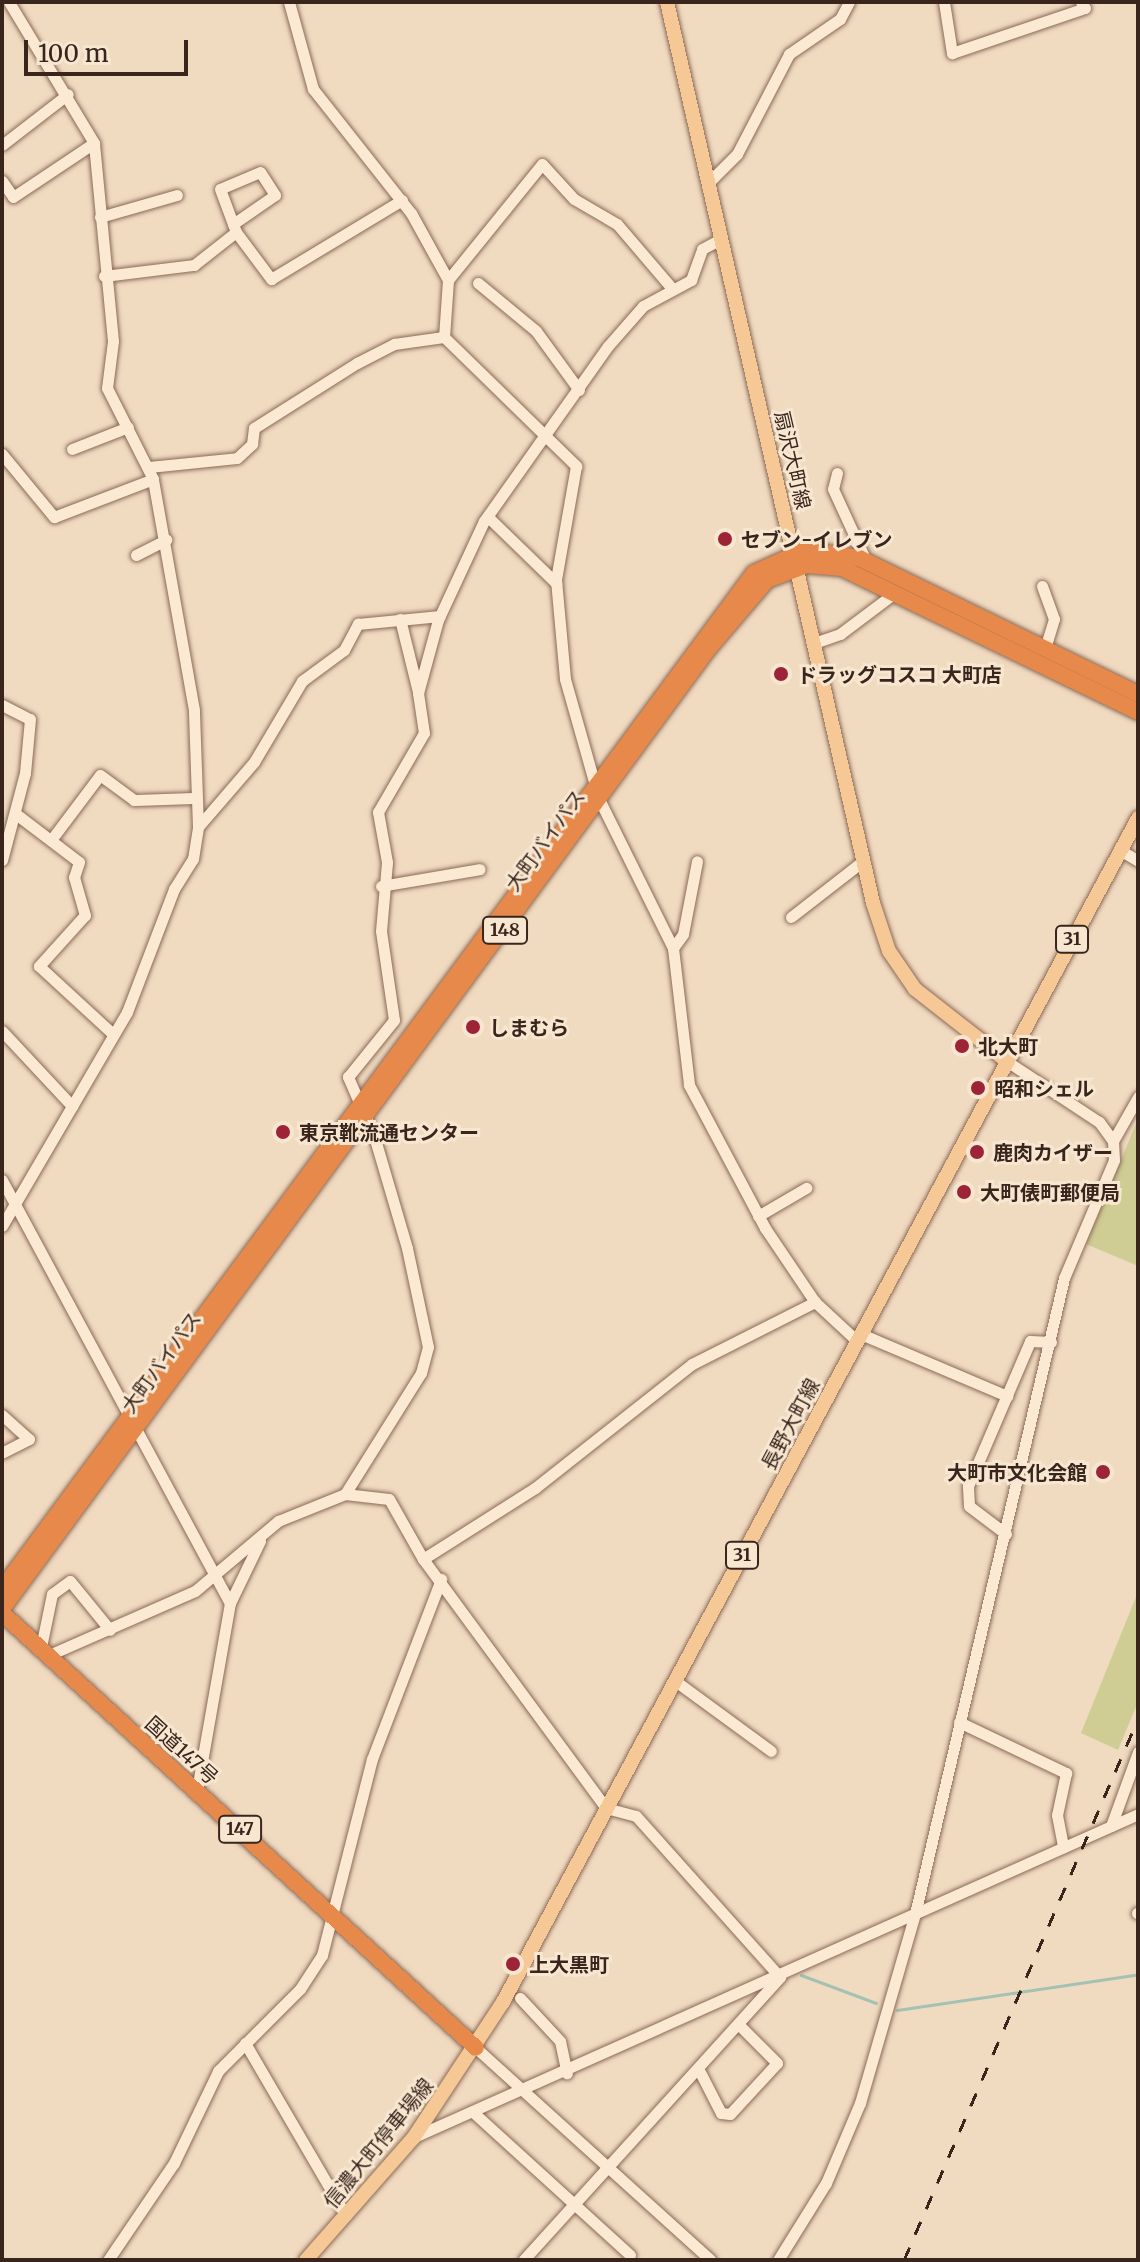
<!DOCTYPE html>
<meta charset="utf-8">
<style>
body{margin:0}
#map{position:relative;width:1140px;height:2262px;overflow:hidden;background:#f0dac0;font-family:Merriweather,"Noto Sans JP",serif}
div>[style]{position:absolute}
.green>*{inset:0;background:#cfcd93}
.stream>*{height:3px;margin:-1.5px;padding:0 1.5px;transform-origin:1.5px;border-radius:1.5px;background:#a3c2b4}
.roads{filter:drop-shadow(0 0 2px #8a6a57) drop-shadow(0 0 2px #8a6a57)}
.minor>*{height:11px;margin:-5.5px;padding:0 5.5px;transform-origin:5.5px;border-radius:5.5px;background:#fbe9d3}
.major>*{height:14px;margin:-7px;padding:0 7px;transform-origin:7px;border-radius:7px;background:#f6c895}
.highway>*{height:16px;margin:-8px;padding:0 8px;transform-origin:8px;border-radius:8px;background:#e6894a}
.rail>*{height:3px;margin-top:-1.5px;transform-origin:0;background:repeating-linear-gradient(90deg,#39251c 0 14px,transparent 0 28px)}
.dots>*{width:22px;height:22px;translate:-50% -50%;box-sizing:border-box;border:4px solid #f7e6d0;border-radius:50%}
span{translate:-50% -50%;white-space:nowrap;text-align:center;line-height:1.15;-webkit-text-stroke:6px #f7e6d0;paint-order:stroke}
.shield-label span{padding:2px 6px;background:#f7e6d0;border:2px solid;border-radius:6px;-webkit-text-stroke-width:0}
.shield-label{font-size:18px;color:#39251c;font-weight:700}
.street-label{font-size:20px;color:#39251c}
.poi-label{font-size:20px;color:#39251c;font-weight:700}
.left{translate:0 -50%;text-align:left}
.right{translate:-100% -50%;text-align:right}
.frame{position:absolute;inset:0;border:4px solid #39251c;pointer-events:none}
.scale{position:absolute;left:24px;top:40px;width:164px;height:36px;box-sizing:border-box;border:4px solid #39251c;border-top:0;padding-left:10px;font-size:24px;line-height:28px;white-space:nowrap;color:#39251c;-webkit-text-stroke:6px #f7e6d0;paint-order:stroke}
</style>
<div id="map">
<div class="green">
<i style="clip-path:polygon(1138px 1119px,1138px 1266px,1086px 1244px)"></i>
<i style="clip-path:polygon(1138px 1592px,1138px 1702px,1118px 1750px,1081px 1733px)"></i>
</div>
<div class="stream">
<i style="left:801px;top:1975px;width:80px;rotate:20.5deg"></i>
<i style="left:897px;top:2010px;width:241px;rotate:-8.4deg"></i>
</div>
<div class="roads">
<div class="minor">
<i style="left:289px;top:2px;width:90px;rotate:74.6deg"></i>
<i style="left:313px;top:89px;width:158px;rotate:51.7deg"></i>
<i style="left:411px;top:213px;width:77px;rotate:61.1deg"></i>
<i style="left:448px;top:280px;width:57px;rotate:94deg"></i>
<i style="left:444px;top:337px;width:185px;rotate:44.3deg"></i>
<i style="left:576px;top:466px;width:116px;rotate:100deg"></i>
<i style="left:556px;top:580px;width:99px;rotate:84.8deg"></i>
<i style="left:565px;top:679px;width:125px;rotate:74.2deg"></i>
<i style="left:599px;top:799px;width:166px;rotate:63.6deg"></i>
<i style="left:673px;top:948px;width:138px;rotate:83.3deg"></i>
<i style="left:689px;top:1085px;width:162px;rotate:62deg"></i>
<i style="left:765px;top:1228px;width:89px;rotate:56deg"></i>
<i style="left:815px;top:1302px;width:57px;rotate:42.9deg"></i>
<i style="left:944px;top:2px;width:52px;rotate:81.1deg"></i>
<i style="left:952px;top:53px;width:140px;rotate:-18.7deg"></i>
<i style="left:1085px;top:8px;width:7px;rotate:-124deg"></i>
<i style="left:2px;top:145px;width:83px;rotate:-37.7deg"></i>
<i style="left:2px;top:181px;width:19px;rotate:55deg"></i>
<i style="left:13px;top:197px;width:97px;rotate:-33.7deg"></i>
<i style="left:708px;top:183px;width:41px;rotate:-45deg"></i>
<i style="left:737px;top:154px;width:113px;rotate:-62.5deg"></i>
<i style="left:789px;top:54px;width:62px;rotate:-34.5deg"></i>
<i style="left:840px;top:19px;width:19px;rotate:-62deg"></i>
<i style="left:100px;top:217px;width:80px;rotate:-15.9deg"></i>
<i style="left:233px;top:224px;width:51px;rotate:-34.6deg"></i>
<i style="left:275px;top:195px;width:27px;rotate:-123deg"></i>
<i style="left:260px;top:172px;width:43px;rotate:157deg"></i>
<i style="left:220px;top:189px;width:46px;rotate:69.6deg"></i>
<i style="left:104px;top:276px;width:91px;rotate:-7deg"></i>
<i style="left:194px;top:265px;width:53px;rotate:-38.2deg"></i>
<i style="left:236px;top:232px;width:59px;rotate:53.3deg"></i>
<i style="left:271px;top:279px;width:153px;rotate:-31.1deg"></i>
<i style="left:448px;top:280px;width:149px;rotate:-51deg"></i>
<i style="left:542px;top:164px;width:47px;rotate:47.6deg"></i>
<i style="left:574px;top:199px;width:50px;rotate:30.2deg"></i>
<i style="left:617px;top:224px;width:82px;rotate:49.5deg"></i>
<i style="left:478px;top:283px;width:75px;rotate:39.6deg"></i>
<i style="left:536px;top:331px;width:73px;rotate:53.9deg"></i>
<i style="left:72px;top:449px;width:60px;rotate:-21.4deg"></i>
<i style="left:2px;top:454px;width:82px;rotate:50.5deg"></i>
<i style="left:54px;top:517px;width:106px;rotate:-21deg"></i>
<i style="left:149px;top:467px;width:88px;rotate:-5.8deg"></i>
<i style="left:237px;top:458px;width:21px;rotate:-43deg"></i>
<i style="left:252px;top:444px;width:16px;rotate:-83deg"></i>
<i style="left:254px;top:428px;width:122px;rotate:-32.3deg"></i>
<i style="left:357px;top:363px;width:42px;rotate:-27.2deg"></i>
<i style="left:394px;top:344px;width:50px;rotate:-8deg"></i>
<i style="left:837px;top:473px;width:16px;rotate:104deg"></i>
<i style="left:833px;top:489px;width:81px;rotate:65.3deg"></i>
<i style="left:488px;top:517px;width:95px;rotate:44.1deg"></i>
<i style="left:136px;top:555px;width:34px;rotate:-27deg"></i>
<i style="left:1042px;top:586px;width:35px;rotate:70deg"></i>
<i style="left:1054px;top:619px;width:31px;rotate:107deg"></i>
<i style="left:400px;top:619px;width:75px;rotate:76.1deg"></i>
<i style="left:814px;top:643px;width:28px;rotate:-19deg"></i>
<i style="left:840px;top:634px;width:70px;rotate:-36.9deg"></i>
<i style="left:2px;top:705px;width:31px;rotate:27deg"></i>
<i style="left:30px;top:719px;width:54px;rotate:95.3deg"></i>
<i style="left:25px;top:773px;width:90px;rotate:104.8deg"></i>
<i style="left:16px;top:814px;width:79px;rotate:37.3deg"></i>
<i style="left:79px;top:862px;width:16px;rotate:108deg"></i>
<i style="left:74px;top:877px;width:40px;rotate:74deg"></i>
<i style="left:85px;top:915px;width:69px;rotate:132deg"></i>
<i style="left:39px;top:966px;width:100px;rotate:42.6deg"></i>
<i style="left:198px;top:827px;width:86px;rotate:-49.3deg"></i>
<i style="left:254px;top:762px;width:94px;rotate:-59.3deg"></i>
<i style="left:302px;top:681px;width:52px;rotate:-36.4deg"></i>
<i style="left:344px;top:650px;width:30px;rotate:-62deg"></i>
<i style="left:358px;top:624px;width:82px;rotate:-5.6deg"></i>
<i style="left:51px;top:840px;width:81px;rotate:-53deg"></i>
<i style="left:100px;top:775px;width:42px;rotate:36.3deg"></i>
<i style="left:134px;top:800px;width:61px;rotate:-1.9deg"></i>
<i style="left:1120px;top:850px;width:21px;rotate:31deg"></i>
<i style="left:381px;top:886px;width:100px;rotate:-9.7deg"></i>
<i style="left:791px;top:917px;width:91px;rotate:-37.9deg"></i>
<i style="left:673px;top:948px;width:17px;rotate:-54deg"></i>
<i style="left:683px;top:934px;width:74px;rotate:-79.1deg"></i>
<i style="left:2px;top:1031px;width:103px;rotate:47deg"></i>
<i style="left:1113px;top:1141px;width:51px;rotate:-60.4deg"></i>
<i style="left:2px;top:1180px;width:481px;rotate:61.7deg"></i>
<i style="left:758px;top:1216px;width:56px;rotate:-30.3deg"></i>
<i style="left:2px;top:1226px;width:248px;rotate:-59.7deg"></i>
<i style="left:127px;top:1012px;width:132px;rotate:-69.1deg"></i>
<i style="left:174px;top:889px;width:36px;rotate:-58deg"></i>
<i style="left:193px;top:859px;width:32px;rotate:-81deg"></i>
<i style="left:198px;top:827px;width:117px;rotate:-92deg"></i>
<i style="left:194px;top:710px;width:235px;rotate:-100.1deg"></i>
<i style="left:153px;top:479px;width:102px;rotate:-116.8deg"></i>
<i style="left:107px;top:388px;width:47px;rotate:-82.7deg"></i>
<i style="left:113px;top:341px;width:199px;rotate:-95.5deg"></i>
<i style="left:94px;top:143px;width:165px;rotate:-121.1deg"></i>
<i style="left:861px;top:1334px;width:159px;rotate:23deg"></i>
<i style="left:2px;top:1415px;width:36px;rotate:42deg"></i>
<i style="left:29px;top:1439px;width:30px;rotate:153deg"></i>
<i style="left:345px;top:1494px;width:44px;rotate:6.5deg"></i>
<i style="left:389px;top:1499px;width:69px;rotate:60.5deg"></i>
<i style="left:423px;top:1559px;width:309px;rotate:53.7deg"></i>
<i style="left:606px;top:1808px;width:31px;rotate:15deg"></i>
<i style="left:636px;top:1816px;width:216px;rotate:48.2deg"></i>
<i style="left:780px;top:1977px;width:382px;rotate:132.2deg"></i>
<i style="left:1006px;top:1534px;width:46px;rotate:-142.9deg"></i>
<i style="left:969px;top:1506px;width:20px;rotate:-93deg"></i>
<i style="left:968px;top:1486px;width:158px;rotate:-66.8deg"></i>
<i style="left:1030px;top:1341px;width:21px;rotate:3deg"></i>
<i style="left:423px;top:1559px;width:133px;rotate:-32.4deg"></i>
<i style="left:535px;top:1488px;width:200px;rotate:-38.3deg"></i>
<i style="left:692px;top:1364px;width:138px;rotate:-26.8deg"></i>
<i style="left:41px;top:1647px;width:54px;rotate:-78.3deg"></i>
<i style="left:52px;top:1594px;width:22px;rotate:-36deg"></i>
<i style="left:70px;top:1581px;width:63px;rotate:50.8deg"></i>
<i style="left:49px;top:1655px;width:159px;rotate:-23.7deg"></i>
<i style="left:195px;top:1591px;width:109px;rotate:-40.1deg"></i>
<i style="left:278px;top:1521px;width:72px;rotate:-21.9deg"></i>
<i style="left:345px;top:1494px;width:143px;rotate:-57.9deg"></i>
<i style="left:421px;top:1373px;width:27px;rotate:-75deg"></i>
<i style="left:428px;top:1347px;width:101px;rotate:-102deg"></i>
<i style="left:407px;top:1248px;width:114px;rotate:-106.4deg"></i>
<i style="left:375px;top:1139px;width:68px;rotate:-113.5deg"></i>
<i style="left:348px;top:1077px;width:73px;rotate:-51.1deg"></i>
<i style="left:394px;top:1020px;width:90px;rotate:-98.3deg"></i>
<i style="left:381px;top:931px;width:69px;rotate:-85deg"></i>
<i style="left:387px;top:862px;width:51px;rotate:-100.2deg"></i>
<i style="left:378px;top:812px;width:91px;rotate:-59.8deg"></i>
<i style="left:424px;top:733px;width:40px;rotate:-98.5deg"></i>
<i style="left:418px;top:693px;width:76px;rotate:-74.7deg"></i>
<i style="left:438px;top:620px;width:109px;rotate:-65.1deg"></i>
<i style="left:484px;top:521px;width:214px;rotate:-54.7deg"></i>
<i style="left:608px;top:346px;width:53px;rotate:-48.8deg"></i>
<i style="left:643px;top:306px;width:55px;rotate:-28.4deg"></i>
<i style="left:691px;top:280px;width:33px;rotate:-70deg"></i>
<i style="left:702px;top:249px;width:21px;rotate:-28deg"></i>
<i style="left:674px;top:1680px;width:120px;rotate:36.2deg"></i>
<i style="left:959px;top:1722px;width:119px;rotate:25.5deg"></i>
<i style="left:1066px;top:1773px;width:43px;rotate:102.1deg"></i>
<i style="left:1057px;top:1815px;width:33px;rotate:79deg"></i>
<i style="left:197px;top:1790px;width:190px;rotate:-80deg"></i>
<i style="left:230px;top:1603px;width:69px;rotate:-64.2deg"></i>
<i style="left:1111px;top:1826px;width:79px;rotate:-70deg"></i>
<i style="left:1137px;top:1913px;width:1px;rotate:-45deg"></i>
<i style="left:520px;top:1998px;width:59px;rotate:47.1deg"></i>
<i style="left:560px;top:2041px;width:33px;rotate:78deg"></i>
<i style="left:245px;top:2043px;width:200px;rotate:59.7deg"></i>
<i style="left:476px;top:2048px;width:316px;rotate:42.1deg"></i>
<i style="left:700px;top:2072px;width:46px;rotate:62.9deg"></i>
<i style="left:721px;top:2113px;width:9px;rotate:6deg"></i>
<i style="left:730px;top:2114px;width:69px;rotate:-47.3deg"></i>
<i style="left:777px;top:2063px;width:52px;rotate:-135deg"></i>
<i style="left:474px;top:2113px;width:211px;rotate:42.3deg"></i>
<i style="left:414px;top:2137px;width:793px;rotate:-24.04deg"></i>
<i style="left:108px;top:2260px;width:117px;rotate:-55.8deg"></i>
<i style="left:174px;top:2163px;width:102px;rotate:-64.4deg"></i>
<i style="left:218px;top:2071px;width:116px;rotate:-45deg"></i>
<i style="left:300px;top:1989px;width:40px;rotate:-57.1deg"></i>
<i style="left:322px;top:1955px;width:202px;rotate:-75.7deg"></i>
<i style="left:372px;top:1759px;width:193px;rotate:-69deg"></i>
<i style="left:778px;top:2260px;width:91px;rotate:-58.1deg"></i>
<i style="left:826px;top:2183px;width:87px;rotate:-67deg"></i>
<i style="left:860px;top:2103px;width:197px;rotate:-73.8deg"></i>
<i style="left:915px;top:1914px;width:653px;rotate:-76.81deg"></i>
<i style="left:1064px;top:1278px;width:128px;rotate:-67deg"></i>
<i style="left:1114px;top:1160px;width:19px;rotate:-93deg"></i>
<i style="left:1113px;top:1141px;width:24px;rotate:-126deg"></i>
<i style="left:1099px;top:1122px;width:109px;rotate:-146.6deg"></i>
</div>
<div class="major">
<i style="left:667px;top:2px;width:924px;rotate:77.12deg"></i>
<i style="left:873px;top:903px;width:51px;rotate:71.6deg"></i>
<i style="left:889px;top:951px;width:46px;rotate:55.6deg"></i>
<i style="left:915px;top:989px;width:118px;rotate:38.1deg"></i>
<i style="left:306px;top:2260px;width:164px;rotate:-48.7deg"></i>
<i style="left:414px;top:2137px;width:162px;rotate:-56.6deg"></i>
<i style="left:503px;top:2002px;width:1344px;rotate:-61.79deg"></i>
</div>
<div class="highway">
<i style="left:2px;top:1589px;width:1264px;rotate:-53.49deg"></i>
<i style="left:754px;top:573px;width:56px;rotate:-24.3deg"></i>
<i style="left:805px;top:550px;width:55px;rotate:8.4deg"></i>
<i style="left:859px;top:558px;width:310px;rotate:26deg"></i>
<i style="left:2px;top:1609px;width:1193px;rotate:-53.66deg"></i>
<i style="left:709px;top:648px;width:89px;rotate:-49.5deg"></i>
<i style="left:767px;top:580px;width:43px;rotate:-20.6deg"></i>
<i style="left:807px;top:565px;width:35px;rotate:5deg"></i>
<i style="left:842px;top:568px;width:329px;rotate:25.9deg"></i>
<i style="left:2px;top:1613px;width:643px;rotate:42.54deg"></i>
</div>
</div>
<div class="rail">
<i style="left:904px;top:2260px;width:589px;rotate:-66.61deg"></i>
</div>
<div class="dots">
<i style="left:725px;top:539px;background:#9d2337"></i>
<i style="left:781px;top:674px;background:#9d2337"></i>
<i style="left:473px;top:1027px;background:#9d2337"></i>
<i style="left:962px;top:1046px;background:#9d2337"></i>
<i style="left:978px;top:1088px;background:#9d2337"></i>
<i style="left:283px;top:1132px;background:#9d2337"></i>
<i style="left:977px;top:1152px;background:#9d2337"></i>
<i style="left:964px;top:1192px;background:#9d2337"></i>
<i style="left:1103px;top:1472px;background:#9d2337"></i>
<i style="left:513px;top:1964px;background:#9d2337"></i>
</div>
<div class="shield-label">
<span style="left:505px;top:930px">148</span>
<span style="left:1072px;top:939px">31</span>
<span style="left:742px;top:1555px">31</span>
<span style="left:240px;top:1829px">147</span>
</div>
<div class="street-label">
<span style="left:793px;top:460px;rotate:77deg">扇沢大町線</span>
<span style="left:545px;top:840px;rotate:-54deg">大町バイパス</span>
<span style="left:161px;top:1362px;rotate:-54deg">大町バイパス</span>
<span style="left:790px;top:1424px;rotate:-62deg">長野大町線</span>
<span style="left:182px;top:1750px;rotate:42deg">国道147号</span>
<span style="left:378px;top:2143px;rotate:-51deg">信濃大町停車場線</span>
</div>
<div class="poi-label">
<span class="left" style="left:741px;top:539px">セブン-イレブン</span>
<span class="left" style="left:797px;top:674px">ドラッグコスコ 大町店</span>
<span class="left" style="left:489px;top:1027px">しまむら</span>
<span class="left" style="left:978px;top:1046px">北大町</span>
<span class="left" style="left:994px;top:1088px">昭和シェル</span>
<span class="left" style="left:299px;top:1132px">東京靴流通センター</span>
<span class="left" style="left:993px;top:1152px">鹿肉カイザー</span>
<span class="left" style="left:980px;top:1192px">大町俵町郵便局</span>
<span class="right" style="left:1087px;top:1472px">大町市文化会館</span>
<span class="left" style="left:529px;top:1964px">上大黒町</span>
</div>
<div class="frame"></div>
<div class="scale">100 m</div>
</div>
